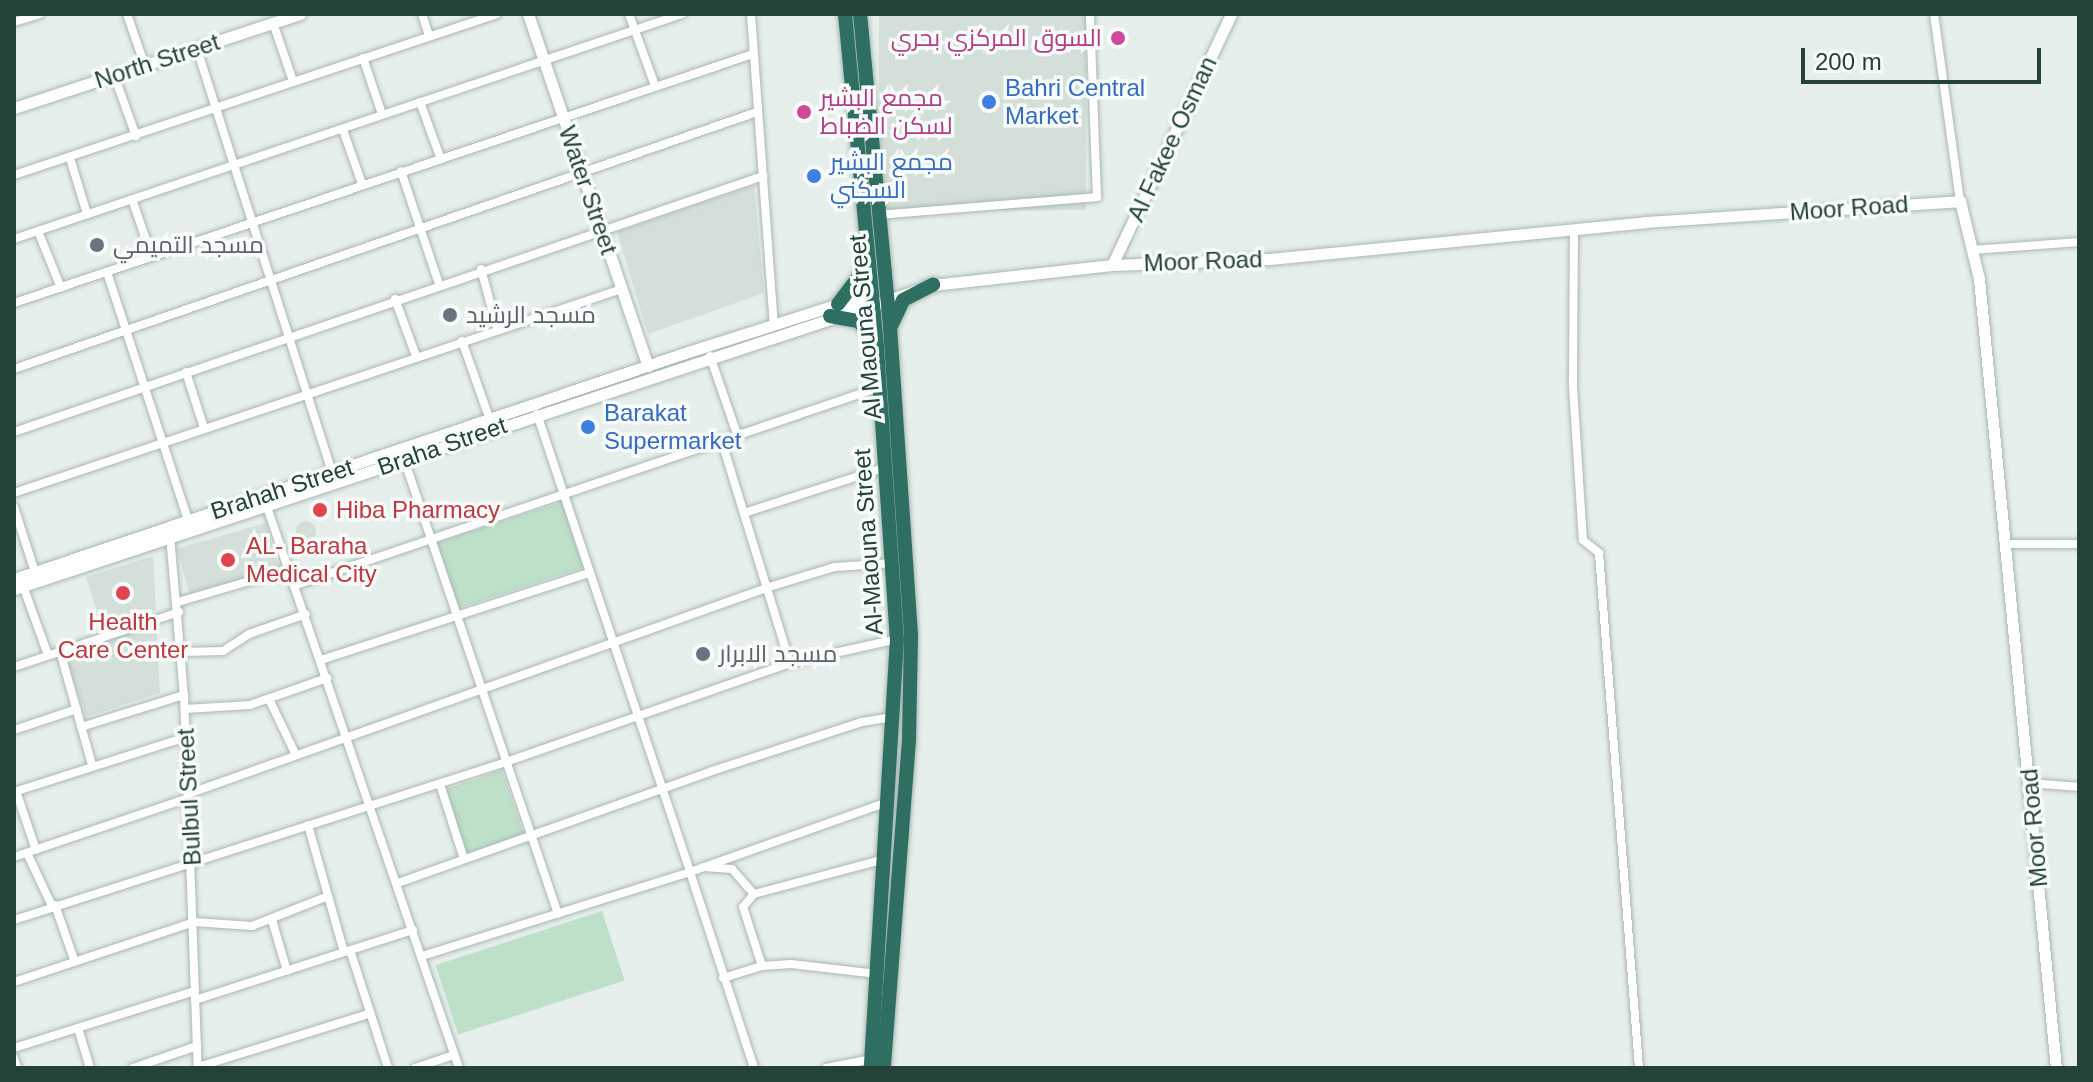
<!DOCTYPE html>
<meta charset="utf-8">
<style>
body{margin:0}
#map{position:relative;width:2093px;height:1082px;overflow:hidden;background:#e6efeb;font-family:Helvetica,Cairo,sans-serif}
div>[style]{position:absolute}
.built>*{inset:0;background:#d4dfda;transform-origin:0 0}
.round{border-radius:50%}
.green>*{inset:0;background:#bfe0c8;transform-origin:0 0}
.roads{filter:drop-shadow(0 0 2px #a8b8b2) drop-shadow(0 0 2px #a8b8b2)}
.street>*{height:8px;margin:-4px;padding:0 4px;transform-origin:4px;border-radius:4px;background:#fff}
.secondary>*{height:11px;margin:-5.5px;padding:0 5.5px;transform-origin:5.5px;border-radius:5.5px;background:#fff}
.highway>*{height:14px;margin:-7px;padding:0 7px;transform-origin:7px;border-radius:7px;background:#2f6f62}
.dots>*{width:22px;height:22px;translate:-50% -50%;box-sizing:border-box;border:4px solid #f7fbf9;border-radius:50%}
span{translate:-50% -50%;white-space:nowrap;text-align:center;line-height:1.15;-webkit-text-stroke:7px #f7fbf9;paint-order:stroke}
.hotel-label{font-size:24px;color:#b23c85}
.right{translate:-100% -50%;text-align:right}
.left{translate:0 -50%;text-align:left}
.street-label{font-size:24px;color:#24423a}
.shop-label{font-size:24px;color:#366cbe}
.worship-label{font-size:24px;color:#5b616d}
.health-label{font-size:24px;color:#be3a42}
.frame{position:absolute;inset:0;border:16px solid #24423a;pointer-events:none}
.scale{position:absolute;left:1801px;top:48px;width:240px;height:36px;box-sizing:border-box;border:4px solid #24423a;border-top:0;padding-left:10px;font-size:24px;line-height:28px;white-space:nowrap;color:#24423a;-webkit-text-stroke:6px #f7fbf9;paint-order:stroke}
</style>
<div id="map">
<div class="built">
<i style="left:879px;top:14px;width:207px;height:196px"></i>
<i style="clip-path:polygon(754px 185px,764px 293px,648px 334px,617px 232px)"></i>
<i class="round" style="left:296px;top:521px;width:20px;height:20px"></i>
<i style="left:266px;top:523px;width:47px;height:93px;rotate:74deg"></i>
<i style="clip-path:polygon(153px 556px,156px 610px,103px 630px,86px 577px)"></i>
<i style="clip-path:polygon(156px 622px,160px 693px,86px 717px,65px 655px)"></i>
</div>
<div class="green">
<i style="left:562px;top:502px;width:69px;height:131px;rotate:72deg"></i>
<i style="left:502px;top:770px;width:69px;height:61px;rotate:71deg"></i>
<i style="left:602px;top:911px;width:73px;height:175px;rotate:72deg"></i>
</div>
<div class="roads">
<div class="street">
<i style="left:127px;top:14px;width:55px;rotate:70.9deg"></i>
<i style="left:422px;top:14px;width:22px;rotate:72deg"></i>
<i style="left:629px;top:14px;width:77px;rotate:70.1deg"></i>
<i style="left:751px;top:14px;width:312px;rotate:85.8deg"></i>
<i style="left:1934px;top:14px;width:189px;rotate:82.1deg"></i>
<i style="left:14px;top:22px;width:27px;rotate:-17deg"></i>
<i style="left:273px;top:23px;width:61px;rotate:71deg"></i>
<i style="left:197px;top:49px;width:445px;rotate:72.3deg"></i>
<i style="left:363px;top:58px;width:59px;rotate:71.3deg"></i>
<i style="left:114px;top:75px;width:65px;rotate:70.2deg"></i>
<i style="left:420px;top:102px;width:59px;rotate:70deg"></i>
<i style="left:343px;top:130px;width:57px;rotate:70.6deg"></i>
<i style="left:70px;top:158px;width:59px;rotate:73.1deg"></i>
<i style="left:401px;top:171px;width:119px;rotate:71.4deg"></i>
<i style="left:14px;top:175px;width:509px;rotate:-18.43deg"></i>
<i style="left:132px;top:199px;width:61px;rotate:71deg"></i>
<i style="left:878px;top:215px;width:220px;rotate:-4.7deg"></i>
<i style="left:1097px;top:197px;width:183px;rotate:-92.2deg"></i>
<i style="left:1574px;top:229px;width:158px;rotate:90.4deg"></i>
<i style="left:1573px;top:387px;width:153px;rotate:86.3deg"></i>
<i style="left:1583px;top:540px;width:21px;rotate:39deg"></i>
<i style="left:1599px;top:553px;width:517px;rotate:85.56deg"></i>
<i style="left:38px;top:231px;width:61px;rotate:68deg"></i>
<i style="left:14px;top:239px;width:705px;rotate:-18.61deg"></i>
<i style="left:1973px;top:250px;width:106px;rotate:-4.3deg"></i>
<i style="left:481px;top:269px;width:61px;rotate:74.8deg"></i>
<i style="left:107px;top:272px;width:261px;rotate:71.9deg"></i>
<i style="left:395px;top:299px;width:61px;rotate:69.8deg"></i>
<i style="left:14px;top:303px;width:780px;rotate:-18.62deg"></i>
<i style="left:462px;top:341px;width:84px;rotate:70.5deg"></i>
<i style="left:710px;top:356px;width:83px;rotate:70.9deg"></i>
<i style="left:14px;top:369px;width:783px;rotate:-19.08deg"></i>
<i style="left:186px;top:372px;width:59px;rotate:72.2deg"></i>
<i style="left:537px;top:414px;width:483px;rotate:71.5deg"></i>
<i style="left:690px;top:872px;width:212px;rotate:-19.5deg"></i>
<i style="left:14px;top:432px;width:792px;rotate:-18.87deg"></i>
<i style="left:721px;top:439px;width:234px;rotate:72.9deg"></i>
<i style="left:404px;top:459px;width:480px;rotate:71.3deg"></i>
<i style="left:14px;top:493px;width:641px;rotate:-18.55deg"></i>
<i style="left:266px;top:504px;width:596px;rotate:71.11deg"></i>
<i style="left:14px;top:507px;width:68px;rotate:72.1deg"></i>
<i style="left:744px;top:513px;width:149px;rotate:-17.9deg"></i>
<i style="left:170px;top:536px;width:160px;rotate:85deg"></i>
<i style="left:184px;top:695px;width:373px;rotate:87.9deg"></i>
<i style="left:2007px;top:544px;width:72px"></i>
<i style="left:296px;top:585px;width:617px;rotate:-18.73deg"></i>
<i style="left:23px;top:586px;width:73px;rotate:70.1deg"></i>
<i style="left:178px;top:602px;width:117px;rotate:-16.4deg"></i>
<i style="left:60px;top:651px;width:118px;rotate:74.3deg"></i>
<i style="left:181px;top:652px;width:42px;rotate:-1.4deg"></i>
<i style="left:223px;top:651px;width:31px;rotate:-33deg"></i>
<i style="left:249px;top:634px;width:60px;rotate:-19.3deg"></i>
<i style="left:321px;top:660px;width:282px;rotate:-18deg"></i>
<i style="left:14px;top:667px;width:174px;rotate:-18.4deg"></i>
<i style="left:269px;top:699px;width:62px;rotate:64.3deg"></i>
<i style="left:185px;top:709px;width:65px;rotate:-3.5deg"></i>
<i style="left:250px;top:705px;width:82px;rotate:-19.3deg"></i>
<i style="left:81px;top:727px;width:108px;rotate:-17.3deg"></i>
<i style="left:14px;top:730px;width:66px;rotate:-18.4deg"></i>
<i style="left:2030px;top:783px;width:49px;rotate:4.7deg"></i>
<i style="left:440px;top:784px;width:79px;rotate:72.3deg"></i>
<i style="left:16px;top:791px;width:62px;rotate:71.3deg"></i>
<i style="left:14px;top:792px;width:181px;rotate:-17.7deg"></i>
<i style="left:188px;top:794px;width:617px;rotate:-19.61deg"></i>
<i style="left:769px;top:587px;width:69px;rotate:-16.9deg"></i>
<i style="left:835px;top:567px;width:58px;rotate:-3.9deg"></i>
<i style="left:308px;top:825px;width:132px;rotate:74.2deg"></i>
<i style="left:27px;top:853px;width:59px;rotate:64.7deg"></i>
<i style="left:14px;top:857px;width:184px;rotate:-18.7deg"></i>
<i style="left:704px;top:867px;width:28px;rotate:4deg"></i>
<i style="left:732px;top:869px;width:33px;rotate:49deg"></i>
<i style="left:754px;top:894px;width:136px;rotate:-15deg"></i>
<i style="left:398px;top:883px;width:333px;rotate:-19.6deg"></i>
<i style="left:712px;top:771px;width:158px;rotate:-18.1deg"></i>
<i style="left:862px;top:722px;width:32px;rotate:-9deg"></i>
<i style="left:754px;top:894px;width:17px;rotate:130deg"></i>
<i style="left:743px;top:907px;width:62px;rotate:72.1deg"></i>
<i style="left:55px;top:905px;width:60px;rotate:70.7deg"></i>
<i style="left:14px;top:920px;width:517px;rotate:-17.8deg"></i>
<i style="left:506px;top:762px;width:301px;rotate:-19.2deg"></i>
<i style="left:790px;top:663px;width:110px;rotate:-12.6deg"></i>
<i style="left:272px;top:920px;width:53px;rotate:73.6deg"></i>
<i style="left:350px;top:950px;width:124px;rotate:72.1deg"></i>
<i style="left:422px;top:956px;width:281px;rotate:-17.4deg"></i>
<i style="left:690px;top:872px;width:206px;rotate:71.9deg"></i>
<i style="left:723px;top:978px;width:41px;rotate:-17.1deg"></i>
<i style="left:762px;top:966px;width:29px;rotate:-4deg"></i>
<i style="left:791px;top:964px;width:87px;rotate:6.6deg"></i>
<i style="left:14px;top:982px;width:190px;rotate:-18.4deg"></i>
<i style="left:194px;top:922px;width:58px;rotate:3.9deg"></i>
<i style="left:252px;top:926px;width:82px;rotate:-21.5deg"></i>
<i style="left:195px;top:1000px;width:229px;rotate:-17.8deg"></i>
<i style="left:78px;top:1028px;width:42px;rotate:73.3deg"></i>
<i style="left:14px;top:1048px;width:190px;rotate:-17.5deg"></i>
<i style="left:14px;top:1058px;width:10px;rotate:73deg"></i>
<i style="left:198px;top:1067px;width:178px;rotate:-17.3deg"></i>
<i style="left:133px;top:1068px;width:68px;rotate:-19deg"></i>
<i style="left:415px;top:1068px;width:41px;rotate:-18.4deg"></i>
<i style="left:826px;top:1068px;width:47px;rotate:-11.1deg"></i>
</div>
<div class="secondary">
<i style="left:528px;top:14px;width:372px;rotate:71.2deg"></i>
<i style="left:14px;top:108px;width:301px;rotate:-18.2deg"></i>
<i style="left:1112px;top:265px;width:278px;rotate:-64.6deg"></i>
<i style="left:14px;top:579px;width:711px;rotate:-18.61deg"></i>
<i style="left:688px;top:352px;width:157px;rotate:-17.7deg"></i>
<i style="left:838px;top:304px;width:31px;rotate:-6deg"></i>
<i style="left:14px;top:589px;width:968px;rotate:-18.3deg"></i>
<i style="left:933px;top:285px;width:180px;rotate:-6.4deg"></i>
<i style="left:1112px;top:265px;width:158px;rotate:-2.2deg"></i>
<i style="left:1270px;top:259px;width:377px;rotate:-5.6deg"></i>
<i style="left:1645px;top:222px;width:316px;rotate:-3.8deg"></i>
<i style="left:1960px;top:201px;width:80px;rotate:76.3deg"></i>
<i style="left:1979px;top:279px;width:793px;rotate:84.43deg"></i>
</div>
<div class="highway">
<i style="left:845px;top:14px;width:336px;rotate:84.5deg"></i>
<i style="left:877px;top:348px;width:292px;rotate:86.1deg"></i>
<i style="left:897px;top:639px;width:430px;rotate:93.5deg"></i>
<i style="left:860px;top:14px;width:314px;rotate:84.5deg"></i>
<i style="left:890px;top:327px;width:310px;rotate:86.1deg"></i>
<i style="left:911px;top:636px;width:104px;rotate:91.1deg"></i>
<i style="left:909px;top:740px;width:329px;rotate:94.4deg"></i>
<i style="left:838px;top:304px;width:43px;rotate:-52.6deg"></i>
<i style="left:830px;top:316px;width:29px;rotate:10deg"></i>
<i style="left:859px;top:321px;width:21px;rotate:53deg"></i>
<i style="left:892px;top:324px;width:26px;rotate:-65deg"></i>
<i style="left:903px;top:300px;width:34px;rotate:-27deg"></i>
</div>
</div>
<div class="dots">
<i style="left:1118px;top:38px;background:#d1479c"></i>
<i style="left:989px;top:102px;background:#3f7fe0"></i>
<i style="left:804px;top:112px;background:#d1479c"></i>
<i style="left:814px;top:176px;background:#3f7fe0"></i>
<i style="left:97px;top:245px;background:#6b7280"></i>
<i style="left:450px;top:315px;background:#6b7280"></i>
<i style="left:588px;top:427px;background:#3f7fe0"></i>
<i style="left:320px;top:510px;background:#e0444e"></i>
<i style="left:228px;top:560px;background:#e0444e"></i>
<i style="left:123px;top:593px;background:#e0444e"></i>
<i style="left:703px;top:654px;background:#6b7280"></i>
</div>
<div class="hotel-label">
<span class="right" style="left:1102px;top:38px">السوق المركزي بحري</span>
<span class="left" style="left:820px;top:112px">مجمع البشير<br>لسكن الضباط</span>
</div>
<div class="street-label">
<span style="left:157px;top:61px;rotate:-18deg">North Street</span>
<span style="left:1172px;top:139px;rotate:-65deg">Al Fakee Osman</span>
<span style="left:588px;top:190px;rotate:71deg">Water Street</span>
<span style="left:1849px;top:208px;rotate:-4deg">Moor Road</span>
<span style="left:1203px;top:261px;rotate:-2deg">Moor Road</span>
<span style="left:865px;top:327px;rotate:-95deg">Al Maouna Street</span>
<span style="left:442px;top:446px;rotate:-19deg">Braha Street</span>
<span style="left:282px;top:489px;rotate:-18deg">Brahah Street</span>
<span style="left:868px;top:542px;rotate:-94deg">Al-Maouna Street</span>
<span style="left:189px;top:797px;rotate:-93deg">Bulbul Street</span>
<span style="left:2034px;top:828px;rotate:-95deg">Moor Road</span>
</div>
<div class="shop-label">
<span class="left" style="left:1005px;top:102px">Bahri Central<br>Market</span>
<span class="left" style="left:830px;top:176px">مجمع البشير<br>السكني</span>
<span class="left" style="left:604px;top:427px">Barakat<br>Supermarket</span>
</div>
<div class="worship-label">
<span class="left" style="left:113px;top:245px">مسجد التميمي</span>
<span class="left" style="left:466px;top:315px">مسجد الرشيد</span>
<span class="left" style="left:719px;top:654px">مسجد الابرار</span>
</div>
<div class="health-label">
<span class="left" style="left:336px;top:510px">Hiba Pharmacy</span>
<span class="left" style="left:246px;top:560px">AL- Baraha<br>Medical City</span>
<span style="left:123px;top:636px">Health<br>Care Center</span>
</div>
<div class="frame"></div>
<div class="scale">200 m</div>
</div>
